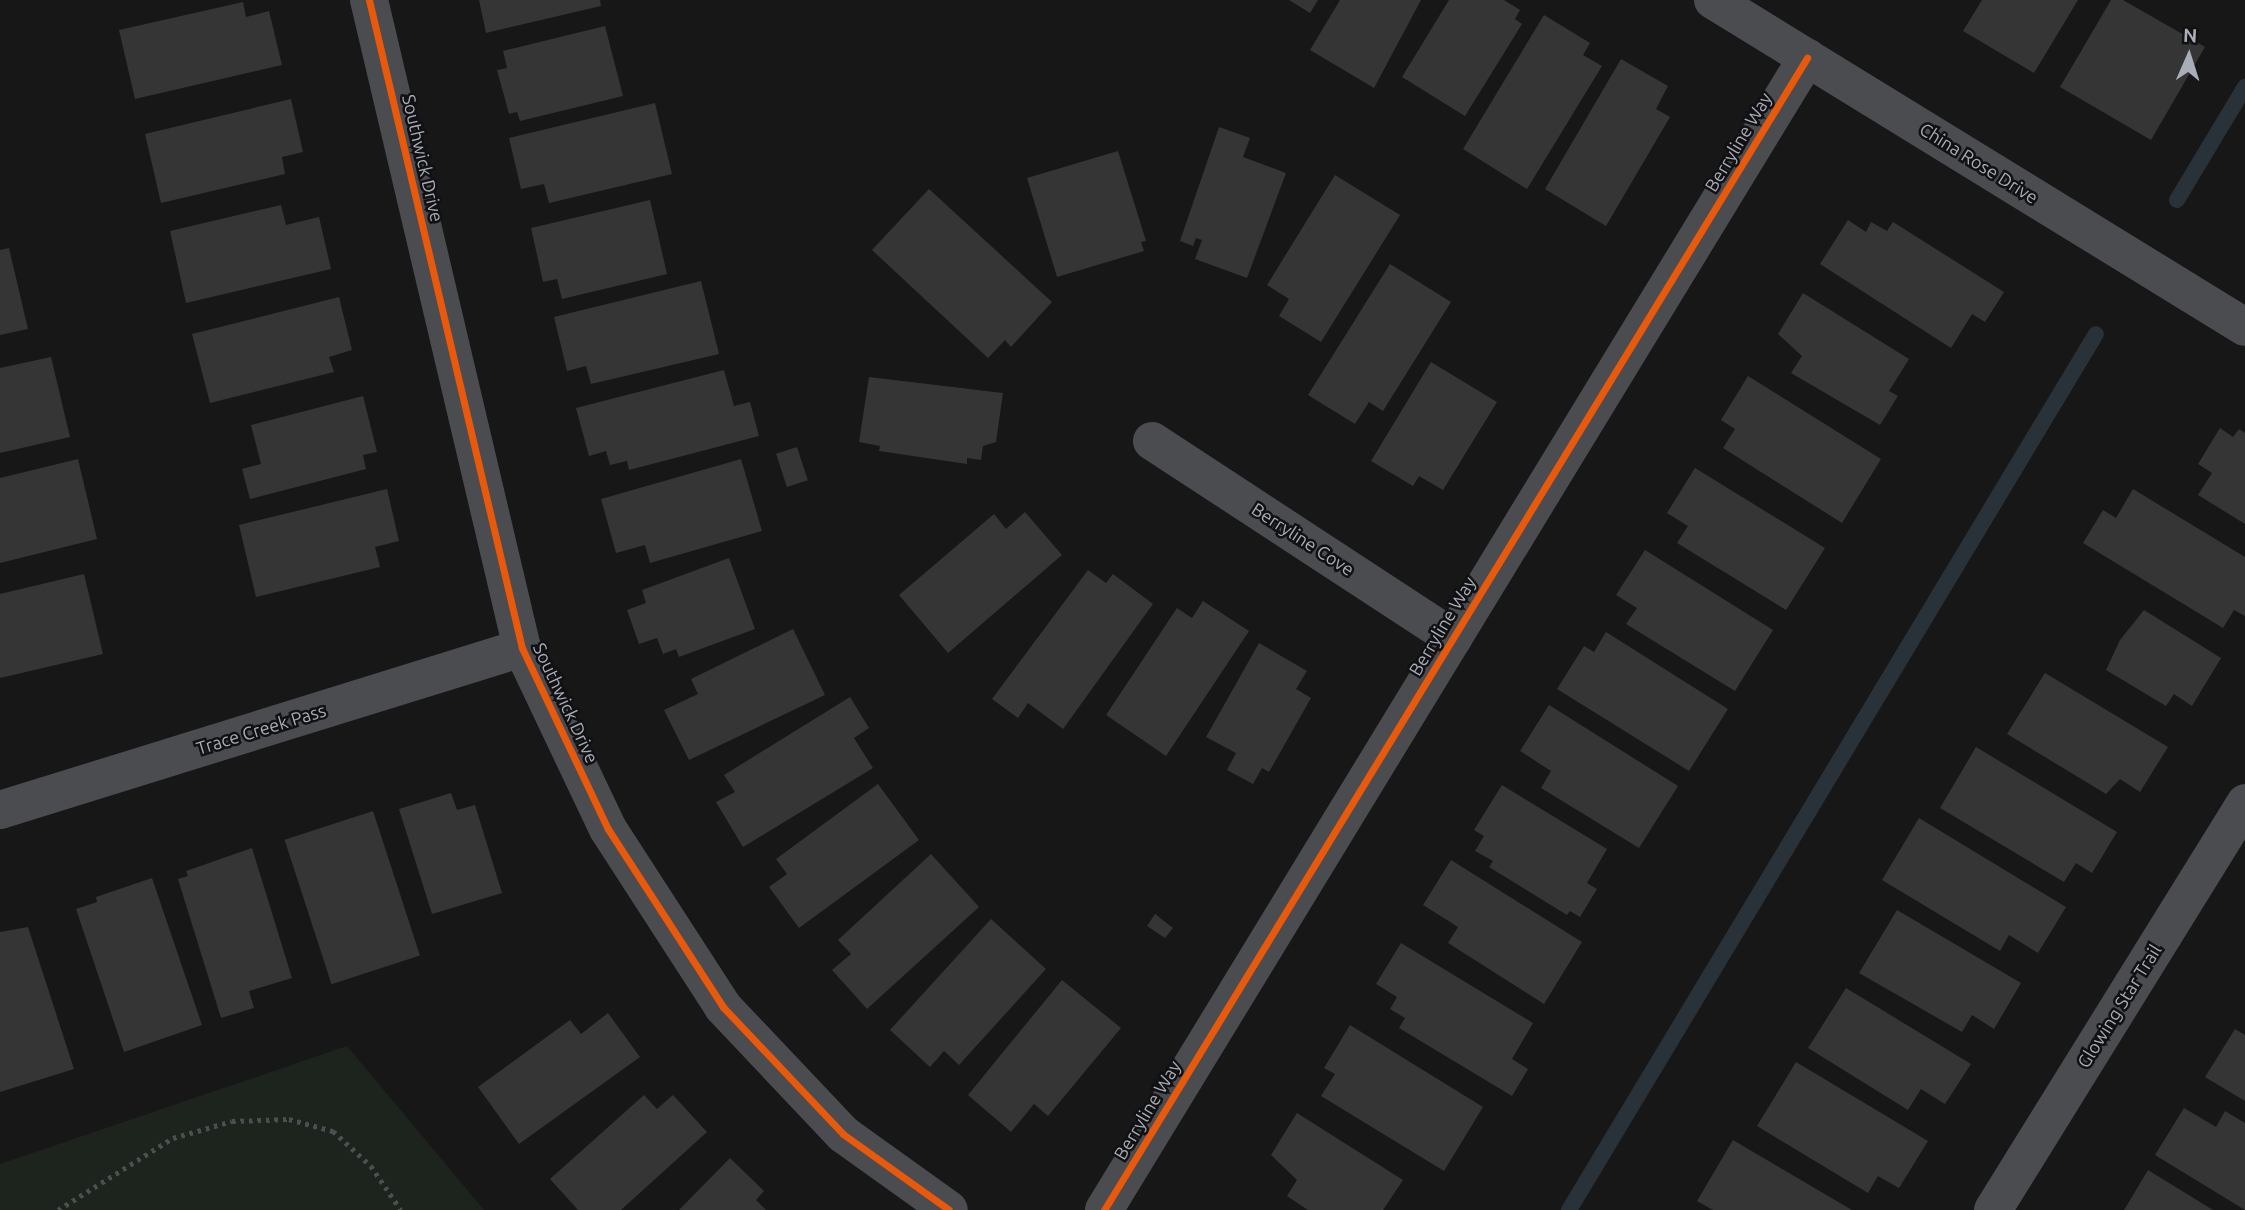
<!DOCTYPE html>
<style>
body{margin:0}
#map{position:relative;width:2245px;height:1210px;overflow:hidden;background:#171717;font-family:Ubuntu,sans-serif}
div>[style]{position:absolute}
.green>*{inset:0;background:#1d241e}
.stream>*{height:16px;margin:-8px;padding:0 8px;transform-origin:8px;border-radius:8px;background:#2a3239}
.building>*{inset:0;background:#353536;transform-origin:0 0}
.path>*{height:4.5px;margin-top:-2.25px;transform-origin:0;background:repeating-linear-gradient(90deg,#4d4e52 0 3.5px,transparent 0 8.5px)}
.street>*{height:38px;margin:-19px;padding:0 19px;transform-origin:19px;border-radius:19px;background:#4b4c50}
.cycleway>*{height:7px;margin:-3.5px;padding:0 3.5px;transform-origin:3.5px;border-radius:3.5px;background:#e8590c}
span{translate:-50% -50%;white-space:nowrap;text-align:center;line-height:1.15;-webkit-text-stroke:5px #111113;paint-order:stroke}
.street-label{font-size:18px;color:#a8adb8}
.north{position:absolute;left:2154px;top:21px;width:70px;height:70px;-webkit-text-stroke:5px #111113;paint-order:stroke;rotate:3deg;font-size:19px;font-weight:700;line-height:28px;text-align:center;color:#a8adb8}
.north::after{content:'';display:block;margin:auto;width:24px;height:32px;background:#a8adb8;clip-path:polygon(50% 0,100% 100%,50% 72%,0 100%)}
</style>
<div id="map">
<div class="green">
<i style="clip-path:polygon(347px 1046px,484px 1210px,0 1210px,0 1164px)"></i>
</div>
<div class="stream">
<i style="left:2177px;top:200px;width:132px;rotate:-59deg"></i>
<i style="left:1569px;top:1210px;width:1022px;rotate:-58.97deg"></i>
</div>
<div class="building">
<i style="clip-path:polygon(479px 0,600px 0,601px 6px,486px 33px)"></i>
<i style="clip-path:polygon(1289px 0,1318px 0,1310px 13px)"></i>
<i style="clip-path:polygon(1340px 0,1421px 0,1374px 88px,1310px 50px)"></i>
<i style="clip-path:polygon(1449px 0,1504px 0,1520px 10px,1515px 19px,1522px 24px,1465px 116px,1402px 77px)"></i>
<i style="clip-path:polygon(1982px 0,2078px 0,2034px 73px,1963px 31px)"></i>
<i style="clip-path:polygon(2111px 0,2123px 0,2205px 47px,2151px 140px,2060px 87px)"></i>
<i style="clip-path:polygon(243px 2px,246px 17px,269px 11px,282px 65px,135px 99px,119px 30px)"></i>
<i style="clip-path:polygon(1544px 15px,1590px 43px,1583px 55px,1602px 66px,1527px 189px,1463px 149px)"></i>
<i style="clip-path:polygon(605px 26px,623px 96px,520px 121px,517px 112px,509px 114px,497px 70px,507px 68px,503px 51px)"></i>
<i style="clip-path:polygon(1621px 59px,1668px 86px,1656px 109px,1670px 117px,1606px 226px,1545px 189px)"></i>
<i style="clip-path:polygon(291px 99px,303px 152px,282px 157px,285px 174px,161px 203px,145px 134px)"></i>
<i style="clip-path:polygon(655px 103px,672px 174px,549px 203px,544px 184px,521px 189px,509px 138px)"></i>
<i style="clip-path:polygon(1219px 127px,1250px 138px,1243px 157px,1286px 173px,1247px 278px,1195px 259px,1202px 240px,1196px 238px,1193px 246px,1180px 241px)"></i>
<i style="clip-path:polygon(1118px 151px,1146px 241px,1141px 242px,1144px 251px,1057px 277px,1027px 178px)"></i>
<i style="clip-path:polygon(1335px 175px,1400px 215px,1321px 342px,1279px 316px,1289px 299px,1267px 285px)"></i>
<i style="clip-path:polygon(929px 189px,1052px 302px,1011px 347px,1005px 340px,988px 358px,872px 250px)"></i>
<i style="clip-path:polygon(650px 200px,667px 274px,562px 299px,557px 279px,543px 282px,531px 228px)"></i>
<i style="clip-path:polygon(281px 205px,286px 225px,319px 217px,331px 269px,186px 303px,170px 231px)"></i>
<i style="clip-path:polygon(1848px 220px,1866px 232px,1871px 222px,1887px 231px,1893px 222px,2004px 292px,1985px 322px,1972px 314px,1951px 348px,1820px 264px)"></i>
<i style="clip-path:polygon(9px 248px,28px 329px,0 335px,0 250px)"></i>
<i style="clip-path:polygon(1390px 264px,1451px 302px,1383px 411px,1369px 402px,1355px 424px,1308px 395px)"></i>
<i style="clip-path:polygon(701px 281px,719px 354px,591px 384px,586px 366px,567px 371px,554px 317px)"></i>
<i style="clip-path:polygon(1803px 293px,1909px 359px,1889px 391px,1898px 396px,1880px 425px,1791px 373px,1802px 356px,1778px 334px)"></i>
<i style="clip-path:polygon(339px 297px,352px 350px,329px 357px,334px 372px,210px 403px,192px 334px)"></i>
<i style="clip-path:polygon(51px 357px,70px 437px,0 453px,0 368px)"></i>
<i style="clip-path:polygon(1431px 362px,1497px 402px,1443px 490px,1419px 476px,1413px 486px,1371px 461px)"></i>
<i style="clip-path:polygon(724px 370px,734px 406px,750px 402px,759px 436px,629px 470px,627px 461px,610px 465px,606px 451px,589px 456px,576px 408px)"></i>
<i style="clip-path:polygon(1748px 376px,1881px 459px,1842px 523px,1723px 448px,1735px 429px,1721px 420px)"></i>
<i style="clip-path:polygon(869px 377px,1003px 393px,996px 442px,983px 446px,981px 460px,967px 458px,967px 464px,879px 451px,880px 446px,859px 442px)"></i>
<i style="clip-path:polygon(363px 396px,377px 452px,363px 455px,366px 469px,250px 499px,242px 469px,261px 464px,251px 425px)"></i>
<i style="clip-path:polygon(2220px 428px,2233px 437px,2239px 429px,2245px 433px,2245px 524px,2198px 495px,2212px 473px,2198px 464px)"></i>
<i style="left:797px;top:447px;width:35px;height:22px;rotate:72deg"></i>
<i style="clip-path:polygon(78px 459px,97px 539px,0 563px,0 478px)"></i>
<i style="clip-path:polygon(741px 459px,762px 531px,650px 563px,645px 545px,616px 553px,601px 499px)"></i>
<i style="clip-path:polygon(1695px 468px,1825px 548px,1786px 610px,1677px 543px,1688px 526px,1667px 513px)"></i>
<i style="clip-path:polygon(387px 489px,399px 541px,375px 547px,380px 567px,256px 597px,239px 525px)"></i>
<i style="clip-path:polygon(2133px 489px,2245px 557px,2245px 616px,2234px 610px,2223px 628px,2083px 543px,2103px 510px,2116px 518px)"></i>
<i style="clip-path:polygon(1025px 512px,1062px 555px,948px 653px,899px 595px,994px 514px,1006px 529px)"></i>
<i style="clip-path:polygon(1645px 550px,1773px 630px,1735px 691px,1626px 624px,1637px 608px,1616px 595px)"></i>
<i style="clip-path:polygon(729px 558px,755px 629px,679px 657px,676px 649px,663px 654px,657px 638px,639px 644px,627px 610px,646px 603px,642px 590px)"></i>
<i style="clip-path:polygon(1088px 570px,1106px 583px,1113px 574px,1153px 604px,1063px 729px,1028px 703px,1018px 718px,992px 699px)"></i>
<i style="clip-path:polygon(84px 574px,103px 654px,0 678px,0 594px)"></i>
<i style="clip-path:polygon(1203px 601px,1249px 631px,1166px 756px,1106px 715px,1177px 608px,1192px 618px)"></i>
<i style="clip-path:polygon(2144px 610px,2221px 658px,2192px 706px,2174px 694px,2166px 706px,2106px 670px,2120px 640px)"></i>
<i style="clip-path:polygon(793px 629px,825px 695px,689px 760px,664px 710px,698px 694px,691px 679px)"></i>
<i style="clip-path:polygon(1606px 632px,1728px 709px,1689px 771px,1557px 689px,1584px 646px,1594px 652px)"></i>
<i style="clip-path:polygon(1259px 643px,1307px 671px,1296px 689px,1311px 698px,1269px 772px,1262px 768px,1253px 784px,1227px 770px,1236px 753px,1206px 737px)"></i>
<i style="clip-path:polygon(2045px 673px,2168px 747px,2140px 792px,2120px 779px,2106px 794px,2007px 734px)"></i>
<i style="clip-path:polygon(850px 697px,869px 728px,854px 738px,873px 768px,743px 847px,716px 802px,735px 792px,724px 775px)"></i>
<i style="clip-path:polygon(1549px 705px,1678px 786px,1639px 848px,1541px 788px,1551px 771px,1520px 751px)"></i>
<i style="clip-path:polygon(1976px 747px,2117px 832px,2092px 873px,2076px 863px,2064px 882px,1940px 808px)"></i>
<i style="clip-path:polygon(878px 784px,919px 840px,799px 928px,769px 887px,787px 874px,776px 859px)"></i>
<i style="clip-path:polygon(1502px 785px,1607px 849px,1587px 883px,1597px 889px,1580px 917px,1570px 911px,1567px 915px,1489px 867px,1493px 861px,1475px 851px,1484px 836px,1474px 830px)"></i>
<i style="clip-path:polygon(451px 793px,457px 810px,475px 805px,502px 893px,432px 914px,399px 809px)"></i>
<i style="left:373px;top:811px;width:152px;height:93px;rotate:72deg"></i>
<i style="clip-path:polygon(1919px 818px,2066px 907px,2038px 953px,2009px 935px,2000px 951px,1882px 880px)"></i>
<i style="clip-path:polygon(252px 848px,292px 978px,249px 991px,254px 1008px,221px 1018px,178px 879px,188px 876px,186px 871px)"></i>
<i style="clip-path:polygon(931px 854px,979px 907px,867px 1009px,832px 970px,851px 954px,838px 940px)"></i>
<i style="clip-path:polygon(1451px 860px,1582px 942px,1544px 1004px,1448px 943px,1458px 927px,1423px 905px)"></i>
<i style="clip-path:polygon(152px 878px,202px 1025px,124px 1052px,76px 909px,97px 902px,96px 897px)"></i>
<i style="clip-path:polygon(1897px 910px,2021px 983px,1994px 1029px,1972px 1015px,1962px 1032px,1859px 973px)"></i>
<i style="clip-path:polygon(1155px 914px,1173px 928px,1165px 938px,1147px 926px)"></i>
<i style="clip-path:polygon(991px 919px,1046px 969px,959px 1065px,944px 1051px,930px 1067px,890px 1030px)"></i>
<i style="clip-path:polygon(28px 927px,74px 1069px,0 1092px,0 932px)"></i>
<i style="clip-path:polygon(1401px 943px,1533px 1023px,1512px 1059px,1528px 1069px,1512px 1096px,1399px 1028px,1405px 1018px,1390px 1009px,1397px 997px,1376px 984px)"></i>
<i style="clip-path:polygon(1062px 980px,1121px 1028px,1048px 1116px,1034px 1104px,1011px 1132px,968px 1095px)"></i>
<i style="clip-path:polygon(1846px 988px,1971px 1064px,1945px 1104px,1921px 1089px,1908px 1110px,1808px 1048px)"></i>
<i style="clip-path:polygon(608px 1013px,640px 1057px,519px 1144px,478px 1087px,570px 1020px,581px 1034px)"></i>
<i style="clip-path:polygon(1350px 1025px,1483px 1107px,1444px 1171px,1321px 1096px,1335px 1074px,1324px 1068px)"></i>
<i style="clip-path:polygon(2235px 1029px,2245px 1035px,2245px 1101px,2205px 1077px)"></i>
<i style="clip-path:polygon(1796px 1062px,1928px 1141px,1899px 1188px,1878px 1176px,1868px 1193px,1757px 1126px)"></i>
<i style="clip-path:polygon(644px 1095px,657px 1109px,673px 1095px,707px 1132px,621px 1210px,578px 1210px,550px 1179px)"></i>
<i style="clip-path:polygon(2184px 1108px,2216px 1127px,2225px 1111px,2245px 1123px,2245px 1210px,2155px 1155px)"></i>
<i style="clip-path:polygon(1297px 1113px,1403px 1180px,1383px 1210px,1308px 1210px,1287px 1196px,1297px 1180px,1271px 1155px)"></i>
<i style="clip-path:polygon(1733px 1140px,1852px 1210px,1713px 1210px,1697px 1201px)"></i>
<i style="clip-path:polygon(730px 1158px,764px 1191px,756px 1200px,766px 1210px,679px 1210px)"></i>
<i style="clip-path:polygon(2148px 1170px,2213px 1210px,2124px 1210px)"></i>
</div>
<div class="path">
<i style="left:58px;top:1210px;width:136px;rotate:-32.1deg"></i>
<i style="left:173px;top:1138px;width:61px;rotate:-16.1deg"></i>
<i style="left:232px;top:1121px;width:57px;rotate:-2deg"></i>
<i style="left:289px;top:1119px;width:46px;rotate:15.3deg"></i>
<i style="left:333px;top:1131px;width:52px;rotate:42.6deg"></i>
<i style="left:371px;top:1166px;width:53px;rotate:55.7deg"></i>
</div>
<div class="street">
<i style="left:369px;top:0;width:666px;rotate:76.72deg"></i>
<i style="left:522px;top:648px;width:200px;rotate:64.6deg"></i>
<i style="left:608px;top:829px;width:212px;rotate:57.1deg"></i>
<i style="left:723px;top:1007px;width:175px;rotate:46.6deg"></i>
<i style="left:843px;top:1134px;width:130px;rotate:35.6deg"></i>
<i style="left:1713px;top:0;width:624px;rotate:31.58deg"></i>
<i style="left:1152px;top:441px;width:360px;rotate:33.2deg"></i>
<i style="left:0;top:810px;width:547px;rotate:-17.24deg"></i>
<i style="left:1104px;top:1210px;width:1350px;rotate:-58.61deg"></i>
<i style="left:1993px;top:1210px;width:479px;rotate:-58.2deg"></i>
</div>
<div class="cycleway">
<i style="left:369px;top:0;width:666px;rotate:76.72deg"></i>
<i style="left:522px;top:648px;width:200px;rotate:64.6deg"></i>
<i style="left:608px;top:829px;width:212px;rotate:57.1deg"></i>
<i style="left:723px;top:1007px;width:175px;rotate:46.6deg"></i>
<i style="left:843px;top:1134px;width:130px;rotate:35.6deg"></i>
<i style="left:1104px;top:1210px;width:1350px;rotate:-58.61deg"></i>
</div>
<div class="street-label">
<span style="left:1738px;top:142px;rotate:-59deg">Berryline Way</span>
<span style="left:423px;top:158px;rotate:77deg">Southwick Drive</span>
<span style="left:1979px;top:163px;rotate:32deg">China Rose Drive</span>
<span style="left:1303px;top:539px;rotate:33deg">Berryline Cove</span>
<span style="left:1442px;top:626px;rotate:-59deg">Berryline Way</span>
<span style="left:566px;top:703px;rotate:65deg">Southwick Drive</span>
<span style="left:261px;top:729px;rotate:-17deg">Trace Creek Pass</span>
<span style="left:2119px;top:1006px;rotate:-58deg">Glowing Star Trail</span>
<span style="left:1147px;top:1110px;rotate:-59deg">Berryline Way</span>
</div>
<div class="north">N</div>
</div>
